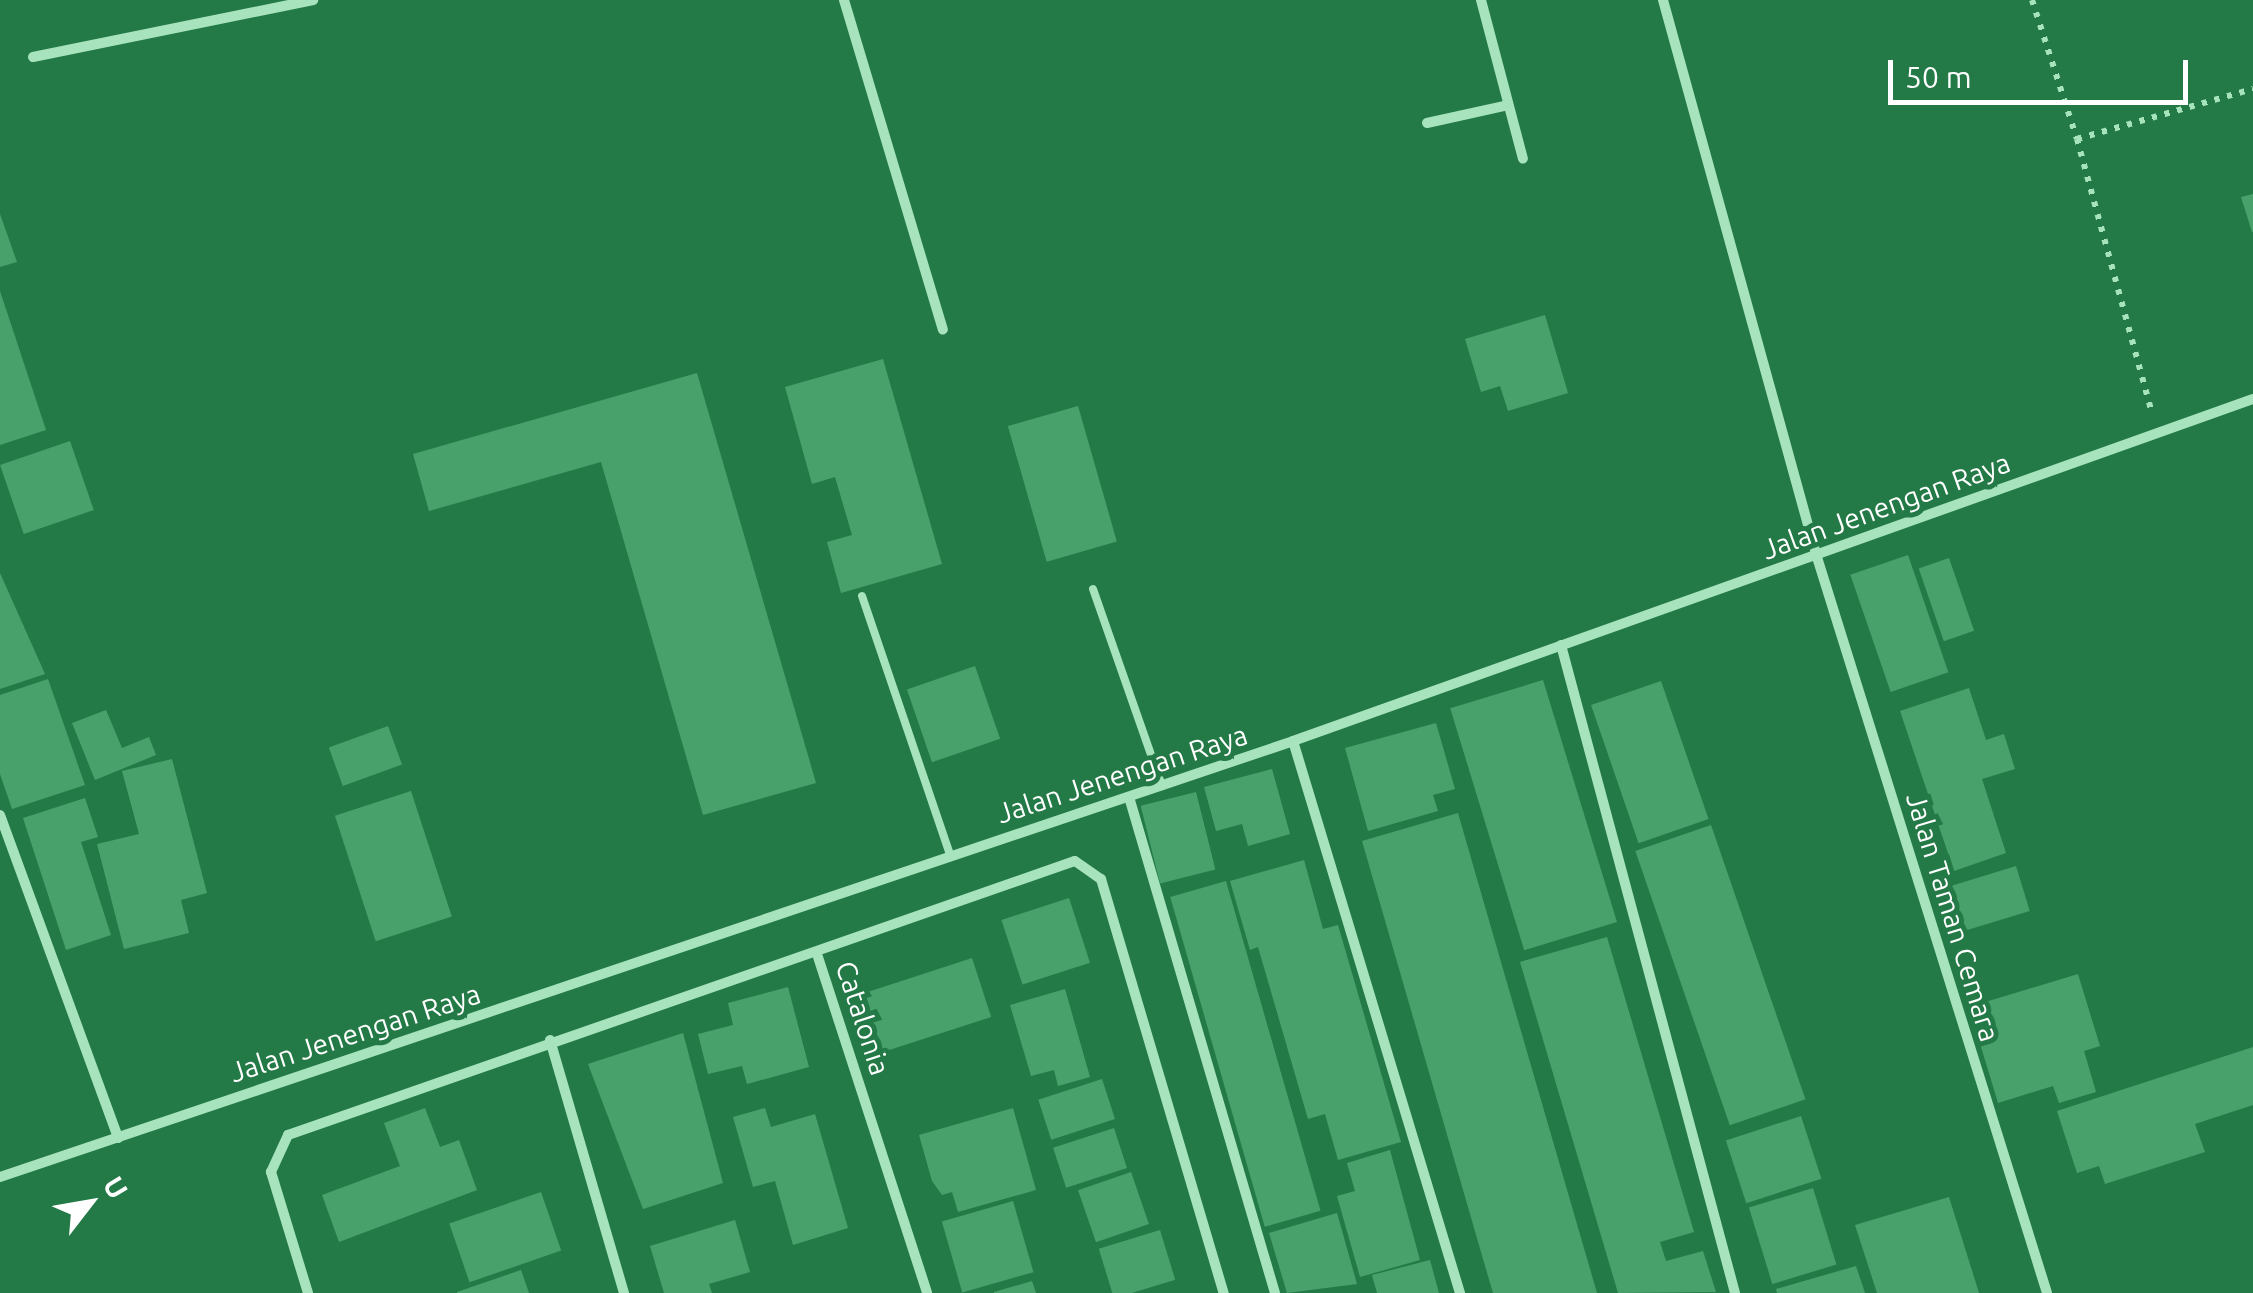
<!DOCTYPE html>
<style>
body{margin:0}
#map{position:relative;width:2253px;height:1293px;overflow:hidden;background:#247a46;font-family:Ubuntu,sans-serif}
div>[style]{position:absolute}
.building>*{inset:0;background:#48a16a;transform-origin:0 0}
.path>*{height:6px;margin-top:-3px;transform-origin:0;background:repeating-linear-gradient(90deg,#a7e4be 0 5px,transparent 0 13px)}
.service>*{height:8px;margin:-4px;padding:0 4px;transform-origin:4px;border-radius:4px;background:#a7e4be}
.minor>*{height:10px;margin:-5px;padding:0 5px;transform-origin:5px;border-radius:5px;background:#a7e4be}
span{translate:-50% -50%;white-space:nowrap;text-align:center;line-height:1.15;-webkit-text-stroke:10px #247a46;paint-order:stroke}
.street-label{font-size:28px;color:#fff}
.north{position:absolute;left:40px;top:1153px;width:100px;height:100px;-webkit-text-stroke:8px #247a46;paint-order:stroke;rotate:59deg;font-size:28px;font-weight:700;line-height:40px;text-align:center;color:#fff}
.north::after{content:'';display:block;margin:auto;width:35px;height:45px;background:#fff;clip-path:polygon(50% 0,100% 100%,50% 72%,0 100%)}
.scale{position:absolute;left:1888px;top:60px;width:300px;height:45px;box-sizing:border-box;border:5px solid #fff;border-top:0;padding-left:12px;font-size:30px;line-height:35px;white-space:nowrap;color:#fff;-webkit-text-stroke:8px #247a46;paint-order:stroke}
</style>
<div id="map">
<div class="building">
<i style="clip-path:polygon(2253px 194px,2253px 232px,2252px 232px,2241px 197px)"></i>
<i style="clip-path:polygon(0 214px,17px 262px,0 267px)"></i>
<i style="clip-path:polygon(0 291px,46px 430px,0 445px)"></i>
<i style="clip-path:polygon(1545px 315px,1568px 393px,1508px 411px,1500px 386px,1481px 392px,1465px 339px)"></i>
<i style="clip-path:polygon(883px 359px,942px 564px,841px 593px,827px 542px,852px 535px,835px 477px,812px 484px,785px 387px)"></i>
<i style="clip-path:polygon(697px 373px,816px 783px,703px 815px,601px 462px,429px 511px,413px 454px)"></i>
<i style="left:1078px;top:406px;width:141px;height:73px;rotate:74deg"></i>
<i style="left:70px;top:441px;width:73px;height:74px;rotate:71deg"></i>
<i style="left:1908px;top:555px;width:124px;height:61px;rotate:71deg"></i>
<i style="left:1949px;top:558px;width:77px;height:32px;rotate:71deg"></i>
<i style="clip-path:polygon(0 573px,45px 674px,0 689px)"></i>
<i style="left:975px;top:666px;width:77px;height:72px;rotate:71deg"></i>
<i style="clip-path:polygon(48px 679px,85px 785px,12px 809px,0 774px,0 695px)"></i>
<i style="left:1543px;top:680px;width:253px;height:97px;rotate:73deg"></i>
<i style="left:1661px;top:681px;width:146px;height:74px;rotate:71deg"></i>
<i style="clip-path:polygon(1969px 688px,1986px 740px,2004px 734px,2015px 769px,1982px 779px,2006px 853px,1954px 871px,1900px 711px)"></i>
<i style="clip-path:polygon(106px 710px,122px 748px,149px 737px,156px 755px,95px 780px,72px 723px)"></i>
<i style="clip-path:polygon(1436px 723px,1455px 789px,1433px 795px,1438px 811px,1368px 831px,1345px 748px)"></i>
<i style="left:388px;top:726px;width:41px;height:63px;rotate:70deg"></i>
<i style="clip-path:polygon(172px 759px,207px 893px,181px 900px,189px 933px,124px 949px,97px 844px,139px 834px,122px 771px)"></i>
<i style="clip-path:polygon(1272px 769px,1290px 834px,1248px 846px,1242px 824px,1216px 831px,1204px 787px)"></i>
<i style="left:411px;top:791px;width:132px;height:80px;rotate:72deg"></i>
<i style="left:1196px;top:792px;width:80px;height:57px;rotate:76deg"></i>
<i style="clip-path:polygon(85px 798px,98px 837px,81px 842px,111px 935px,66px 950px,23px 818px)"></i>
<i style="clip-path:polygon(1458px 813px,1503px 969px,1597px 1293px,1493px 1293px,1490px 1283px,1362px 841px)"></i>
<i style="left:1711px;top:825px;width:290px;height:80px;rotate:71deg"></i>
<i style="clip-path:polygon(1304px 860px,1323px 929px,1338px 925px,1401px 1142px,1338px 1160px,1325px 1114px,1308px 1119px,1258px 947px,1250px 950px,1230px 881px)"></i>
<i style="left:2016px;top:866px;width:47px;height:74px;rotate:73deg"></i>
<i style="left:1226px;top:881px;width:343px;height:58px;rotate:74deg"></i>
<i style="left:1069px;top:898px;width:68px;height:71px;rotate:72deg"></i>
<i style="clip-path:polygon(1607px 937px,1694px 1232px,1660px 1242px,1666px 1261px,1703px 1251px,1716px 1292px,1618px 1293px,1520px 962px)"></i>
<i style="left:972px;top:958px;width:62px;height:125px;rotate:72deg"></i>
<i style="clip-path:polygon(2078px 974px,2100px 1046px,2084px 1051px,2096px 1092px,2059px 1103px,2053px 1086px,1998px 1103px,1969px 1007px)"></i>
<i style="clip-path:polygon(788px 987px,809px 1067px,747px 1084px,742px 1066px,708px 1074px,698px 1034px,733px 1025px,728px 1003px)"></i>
<i style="clip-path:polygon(1065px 989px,1090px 1077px,1058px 1086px,1054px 1070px,1031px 1076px,1010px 1005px)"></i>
<i style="clip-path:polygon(683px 1033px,723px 1183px,643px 1209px,588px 1064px)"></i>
<i style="clip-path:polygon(2253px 1047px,2253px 1105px,2195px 1124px,2205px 1152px,2105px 1184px,2099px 1166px,2077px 1173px,2057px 1111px)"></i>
<i style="left:1102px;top:1079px;width:42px;height:67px;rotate:72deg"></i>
<i style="clip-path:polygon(425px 1108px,440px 1147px,459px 1140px,477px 1190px,339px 1242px,322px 1195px,400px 1166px,384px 1123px)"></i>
<i style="clip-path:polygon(765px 1108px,771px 1127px,815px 1114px,848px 1228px,793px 1245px,775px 1181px,753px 1187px,733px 1117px)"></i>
<i style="clip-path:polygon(1013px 1108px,1036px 1190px,958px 1212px,952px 1192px,942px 1195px,932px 1181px,919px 1135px)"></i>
<i style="left:1801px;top:1116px;width:66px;height:79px;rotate:72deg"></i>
<i style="left:1114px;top:1128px;width:42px;height:64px;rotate:72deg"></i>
<i style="clip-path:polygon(1390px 1150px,1420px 1260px,1360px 1277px,1337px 1196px,1355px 1191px,1347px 1163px)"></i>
<i style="left:1131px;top:1172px;width:55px;height:56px;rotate:71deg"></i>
<i style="left:1813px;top:1188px;width:80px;height:67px;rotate:73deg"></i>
<i style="left:541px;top:1192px;width:62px;height:97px;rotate:71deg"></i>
<i style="clip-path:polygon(1949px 1197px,1979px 1293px,1877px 1293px,1855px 1225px)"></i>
<i style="left:1013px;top:1201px;width:74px;height:74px;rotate:74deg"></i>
<i style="clip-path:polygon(1337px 1213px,1357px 1284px,1287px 1293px,1269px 1233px)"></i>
<i style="clip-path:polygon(735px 1220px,750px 1272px,709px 1284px,712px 1293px,664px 1293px,650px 1246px)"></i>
<i style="left:1160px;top:1230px;width:52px;height:64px;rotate:73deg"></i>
<i style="clip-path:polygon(1430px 1260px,1439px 1293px,1377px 1293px,1372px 1275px)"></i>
<i style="clip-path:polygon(1856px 1266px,1865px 1293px,1777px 1293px,1776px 1289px)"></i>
<i style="clip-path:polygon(521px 1270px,529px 1293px,457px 1293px,457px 1292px)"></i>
<i style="clip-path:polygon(1032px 1281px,1036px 1293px,994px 1293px,994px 1292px)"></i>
</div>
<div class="path">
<i style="left:2032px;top:0;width:146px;rotate:72.1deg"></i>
<i style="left:2077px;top:139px;width:183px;rotate:-15.9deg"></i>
<i style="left:2077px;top:139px;width:284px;rotate:74.7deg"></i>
</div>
<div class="service">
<i style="left:1093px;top:589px;width:209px;rotate:70.7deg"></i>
<i style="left:862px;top:596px;width:274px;rotate:71.2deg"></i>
</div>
<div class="minor">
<i style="left:844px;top:0;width:344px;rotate:73.3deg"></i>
<i style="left:1481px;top:0;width:164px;rotate:75.2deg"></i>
<i style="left:1663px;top:0;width:575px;rotate:74.56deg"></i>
<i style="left:1816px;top:554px;width:774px;rotate:72.64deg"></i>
<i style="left:33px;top:57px;width:286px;rotate:-11.5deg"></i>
<i style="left:1427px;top:123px;width:83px;rotate:-12.5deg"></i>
<i style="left:1561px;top:645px;width:671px;rotate:74.97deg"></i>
<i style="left:1293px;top:741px;width:577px;rotate:73.17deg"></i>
<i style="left:1129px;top:797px;width:517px;rotate:73.6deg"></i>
<i style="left:0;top:815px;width:344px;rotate:69.9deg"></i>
<i style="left:818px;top:957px;width:353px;rotate:72deg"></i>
<i style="left:550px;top:1040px;width:264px;rotate:73.7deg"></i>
<i style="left:0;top:1177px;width:1365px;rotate:-18.63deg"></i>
<i style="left:1293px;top:741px;width:1019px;rotate:-19.61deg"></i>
<i style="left:308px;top:1293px;width:127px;rotate:-107deg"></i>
<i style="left:271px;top:1172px;width:41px;rotate:-65.3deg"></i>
<i style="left:288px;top:1135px;width:833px;rotate:-19.2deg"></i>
<i style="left:1075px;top:861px;width:32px;rotate:35deg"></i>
<i style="left:1101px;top:879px;width:432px;rotate:73.5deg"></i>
</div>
<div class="street-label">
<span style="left:1886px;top:506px;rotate:-20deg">Jalan Jenengan Raya</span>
<span style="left:1122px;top:774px;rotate:-18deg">Jalan Jenengan Raya</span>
<span style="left:1953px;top:917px;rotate:73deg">Jalan Taman Cemara</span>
<span style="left:863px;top:1018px;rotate:72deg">Catalonia</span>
<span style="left:355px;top:1033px;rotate:-18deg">Jalan Jenengan Raya</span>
</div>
<div class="north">U</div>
<div class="scale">50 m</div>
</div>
